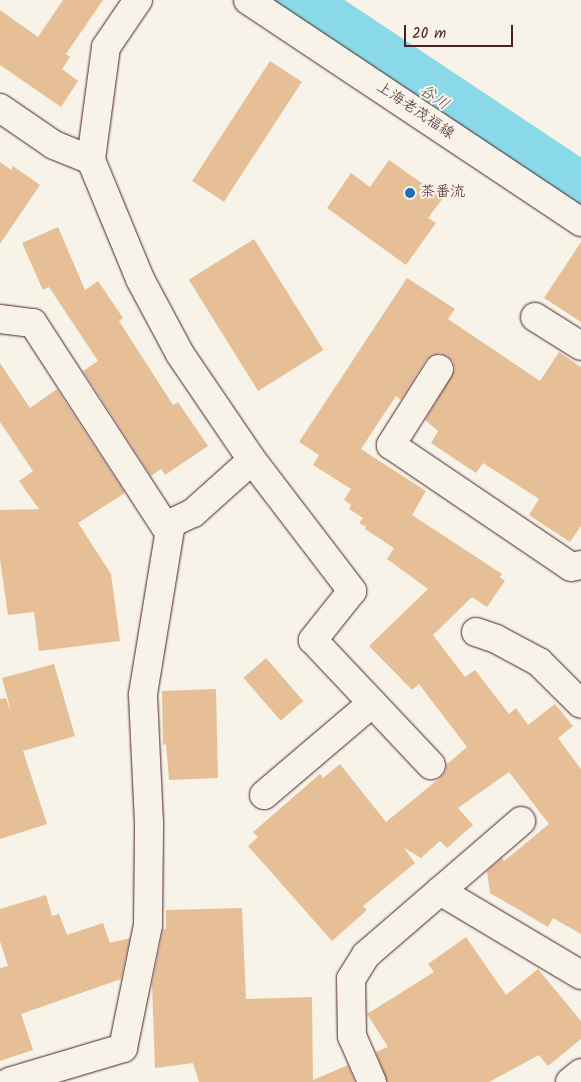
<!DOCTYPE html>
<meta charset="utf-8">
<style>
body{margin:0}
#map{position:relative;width:581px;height:1082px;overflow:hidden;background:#f7f3e8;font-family:Kalam,"Klee One",sans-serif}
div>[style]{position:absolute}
.river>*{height:65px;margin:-32.5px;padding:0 32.5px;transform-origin:32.5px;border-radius:32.5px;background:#8ad9e8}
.building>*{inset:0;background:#e7bf97;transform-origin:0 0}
.roads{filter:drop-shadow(0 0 1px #4a1f2b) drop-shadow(0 0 1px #4a1f2b)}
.minor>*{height:28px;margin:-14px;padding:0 14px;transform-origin:14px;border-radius:14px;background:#f7f3e8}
.major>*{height:28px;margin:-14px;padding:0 14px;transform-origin:14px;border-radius:14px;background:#f7f3e8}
.dots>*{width:14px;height:14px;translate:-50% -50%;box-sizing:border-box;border:2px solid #f7f3e8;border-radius:50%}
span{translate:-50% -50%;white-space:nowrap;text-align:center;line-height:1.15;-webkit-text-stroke:4px #f7f3e8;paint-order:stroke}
.street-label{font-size:15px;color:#4a1f2b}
.poi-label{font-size:15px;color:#4a1f2b}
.left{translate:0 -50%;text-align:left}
.water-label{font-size:16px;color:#5a4e5a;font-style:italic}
.scale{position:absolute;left:404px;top:25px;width:109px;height:22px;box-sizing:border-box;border:2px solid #4a1f2b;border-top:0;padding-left:6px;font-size:15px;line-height:18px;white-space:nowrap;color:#4a1f2b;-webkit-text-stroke:4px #f7f3e8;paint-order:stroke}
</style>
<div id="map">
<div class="river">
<i style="left:286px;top:0;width:354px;rotate:33.6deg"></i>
</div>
<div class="building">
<i style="clip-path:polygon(63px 0,103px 0,66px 54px,70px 57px,62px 69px,78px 81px,61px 107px,0 65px,0 10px,38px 37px)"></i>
<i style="left:270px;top:61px;width:38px;height:143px;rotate:33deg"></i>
<i style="clip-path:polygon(389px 160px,443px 198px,428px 218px,436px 223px,406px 265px,327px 208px,351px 173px,370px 187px)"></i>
<i style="clip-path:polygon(0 162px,11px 170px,13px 166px,40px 185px,0 244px)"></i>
<i style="clip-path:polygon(58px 227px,85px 290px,98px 281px,123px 318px,119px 321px,173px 405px,178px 402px,208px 446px,165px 475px,161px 469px,151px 476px,83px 371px,98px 361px,49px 287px,43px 290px,22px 243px)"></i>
<i style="left:254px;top:239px;width:131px;height:77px;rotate:58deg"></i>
<i style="clip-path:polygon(581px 242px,581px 322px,544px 298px)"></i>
<i style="clip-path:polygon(407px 278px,455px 309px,448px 319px,540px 381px,559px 352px,581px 367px,581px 526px,570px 542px,529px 515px,539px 499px,483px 463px,476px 473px,431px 443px,438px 431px,425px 420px,455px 370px,453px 361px,447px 356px,440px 353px,432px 355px,426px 360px,401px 400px,396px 396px,361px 449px,426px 491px,412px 515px,502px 574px,500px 577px,505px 581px,487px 607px,472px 597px,433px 635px,465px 677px,475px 670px,509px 714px,516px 708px,528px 725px,555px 704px,573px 726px,558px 738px,581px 769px,581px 934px,553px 918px,548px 927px,490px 893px,487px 871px,502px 858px,504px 861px,549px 824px,509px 772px,458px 808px,473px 825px,447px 848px,440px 841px,421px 858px,404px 848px,415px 863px,363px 906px,367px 910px,332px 941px,248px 846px,258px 837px,253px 832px,320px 774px,323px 778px,340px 764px,386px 822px,441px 777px,446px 771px,446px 765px,467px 747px,419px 684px,412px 690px,369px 646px,428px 589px,387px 559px,394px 548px,365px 529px,366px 527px,359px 523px,363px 518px,349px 509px,351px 505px,344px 500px,351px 489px,313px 465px,319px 455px,299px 442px)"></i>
<i style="clip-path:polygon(0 363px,30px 408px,57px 389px,125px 493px,78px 523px,111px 574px,120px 641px,39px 651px,34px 612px,8px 615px,0 560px,0 510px,39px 509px,19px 481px,33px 471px,0 422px)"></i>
<i style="left:266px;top:658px;width:57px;height:30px;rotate:49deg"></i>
<i style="clip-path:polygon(54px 664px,75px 736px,23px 751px,47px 824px,0 839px,0 699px,6px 698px,12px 715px,2px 678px)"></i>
<i style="clip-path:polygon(216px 689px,218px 778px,169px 780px,166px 744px,163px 745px,162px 691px)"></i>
<i style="clip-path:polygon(46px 895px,52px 916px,59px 914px,67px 935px,103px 923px,110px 943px,130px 938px,121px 979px,21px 1014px,33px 1050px,0 1061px,0 968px,8px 966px,0 941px,0 909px)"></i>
<i style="clip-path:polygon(242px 908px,246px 999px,312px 997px,313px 1080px,348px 1065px,355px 1082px,199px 1082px,193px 1063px,155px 1068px,152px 984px,163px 929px,166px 929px,166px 910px)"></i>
<i style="clip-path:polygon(466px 937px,506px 995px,538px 969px,581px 1021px,581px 1039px,548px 1066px,539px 1055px,489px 1082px,387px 1082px,376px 1052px,388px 1047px,367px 1014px,434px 972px,428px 964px)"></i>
</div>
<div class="roads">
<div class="minor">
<i style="left:138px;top:0;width:57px;rotate:124.2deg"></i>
<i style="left:106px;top:47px;width:114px;rotate:97.6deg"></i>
<i style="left:91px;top:160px;width:129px;rotate:67.6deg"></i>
<i style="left:140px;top:279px;width:85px;rotate:61.9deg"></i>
<i style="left:180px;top:354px;width:128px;rotate:55.8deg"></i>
<i style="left:252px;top:460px;width:165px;rotate:52.6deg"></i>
<i style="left:352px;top:591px;width:63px;rotate:128.5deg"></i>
<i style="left:313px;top:640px;width:172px;rotate:46.7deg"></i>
<i style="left:0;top:108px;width:65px;rotate:34.4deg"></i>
<i style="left:54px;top:145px;width:40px;rotate:22deg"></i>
<i style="left:535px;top:317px;width:54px;rotate:32.2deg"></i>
<i style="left:0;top:319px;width:33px;rotate:7deg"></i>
<i style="left:33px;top:323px;width:242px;rotate:57deg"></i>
<i style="left:165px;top:526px;width:31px;rotate:-25deg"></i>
<i style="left:193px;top:513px;width:79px;rotate:-41.9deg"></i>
<i style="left:439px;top:369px;width:90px;rotate:122.3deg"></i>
<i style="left:391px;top:445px;width:217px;rotate:34.1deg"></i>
<i style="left:571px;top:567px;width:10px;rotate:-11deg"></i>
<i style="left:476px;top:632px;width:21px;rotate:19deg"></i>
<i style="left:496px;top:639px;width:49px;rotate:28.1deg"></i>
<i style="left:539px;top:662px;width:59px;rotate:45deg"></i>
<i style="left:264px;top:795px;width:142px;rotate:-40.4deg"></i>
<i style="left:440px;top:891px;width:164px;rotate:30.8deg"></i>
<i style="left:9px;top:1082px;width:119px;rotate:-16.6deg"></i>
<i style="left:123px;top:1048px;width:126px;rotate:-78.5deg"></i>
<i style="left:148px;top:925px;width:102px;rotate:-89.4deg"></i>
<i style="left:149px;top:823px;width:129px;rotate:-92.7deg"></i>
<i style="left:143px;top:694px;width:173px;rotate:-80.7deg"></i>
<i style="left:372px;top:1082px;width:50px;rotate:-113.5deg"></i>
<i style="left:352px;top:1036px;width:57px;rotate:-91deg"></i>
<i style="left:351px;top:979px;width:28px;rotate:-58deg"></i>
<i style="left:366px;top:955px;width:205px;rotate:-40.8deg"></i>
<i style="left:570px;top:1082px;width:14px;rotate:-39deg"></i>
</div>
<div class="major">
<i style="left:248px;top:0;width:400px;rotate:33.7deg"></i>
</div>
</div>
<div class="dots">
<i style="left:410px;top:193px;background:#1f6fb2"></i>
</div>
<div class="street-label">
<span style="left:415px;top:111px;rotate:34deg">上海老茂福線</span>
</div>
<div class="poi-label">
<span class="left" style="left:420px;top:193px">茶番流</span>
</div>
<div class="water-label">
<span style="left:434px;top:98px;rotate:34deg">谷川</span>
</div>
<div class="scale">20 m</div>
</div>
